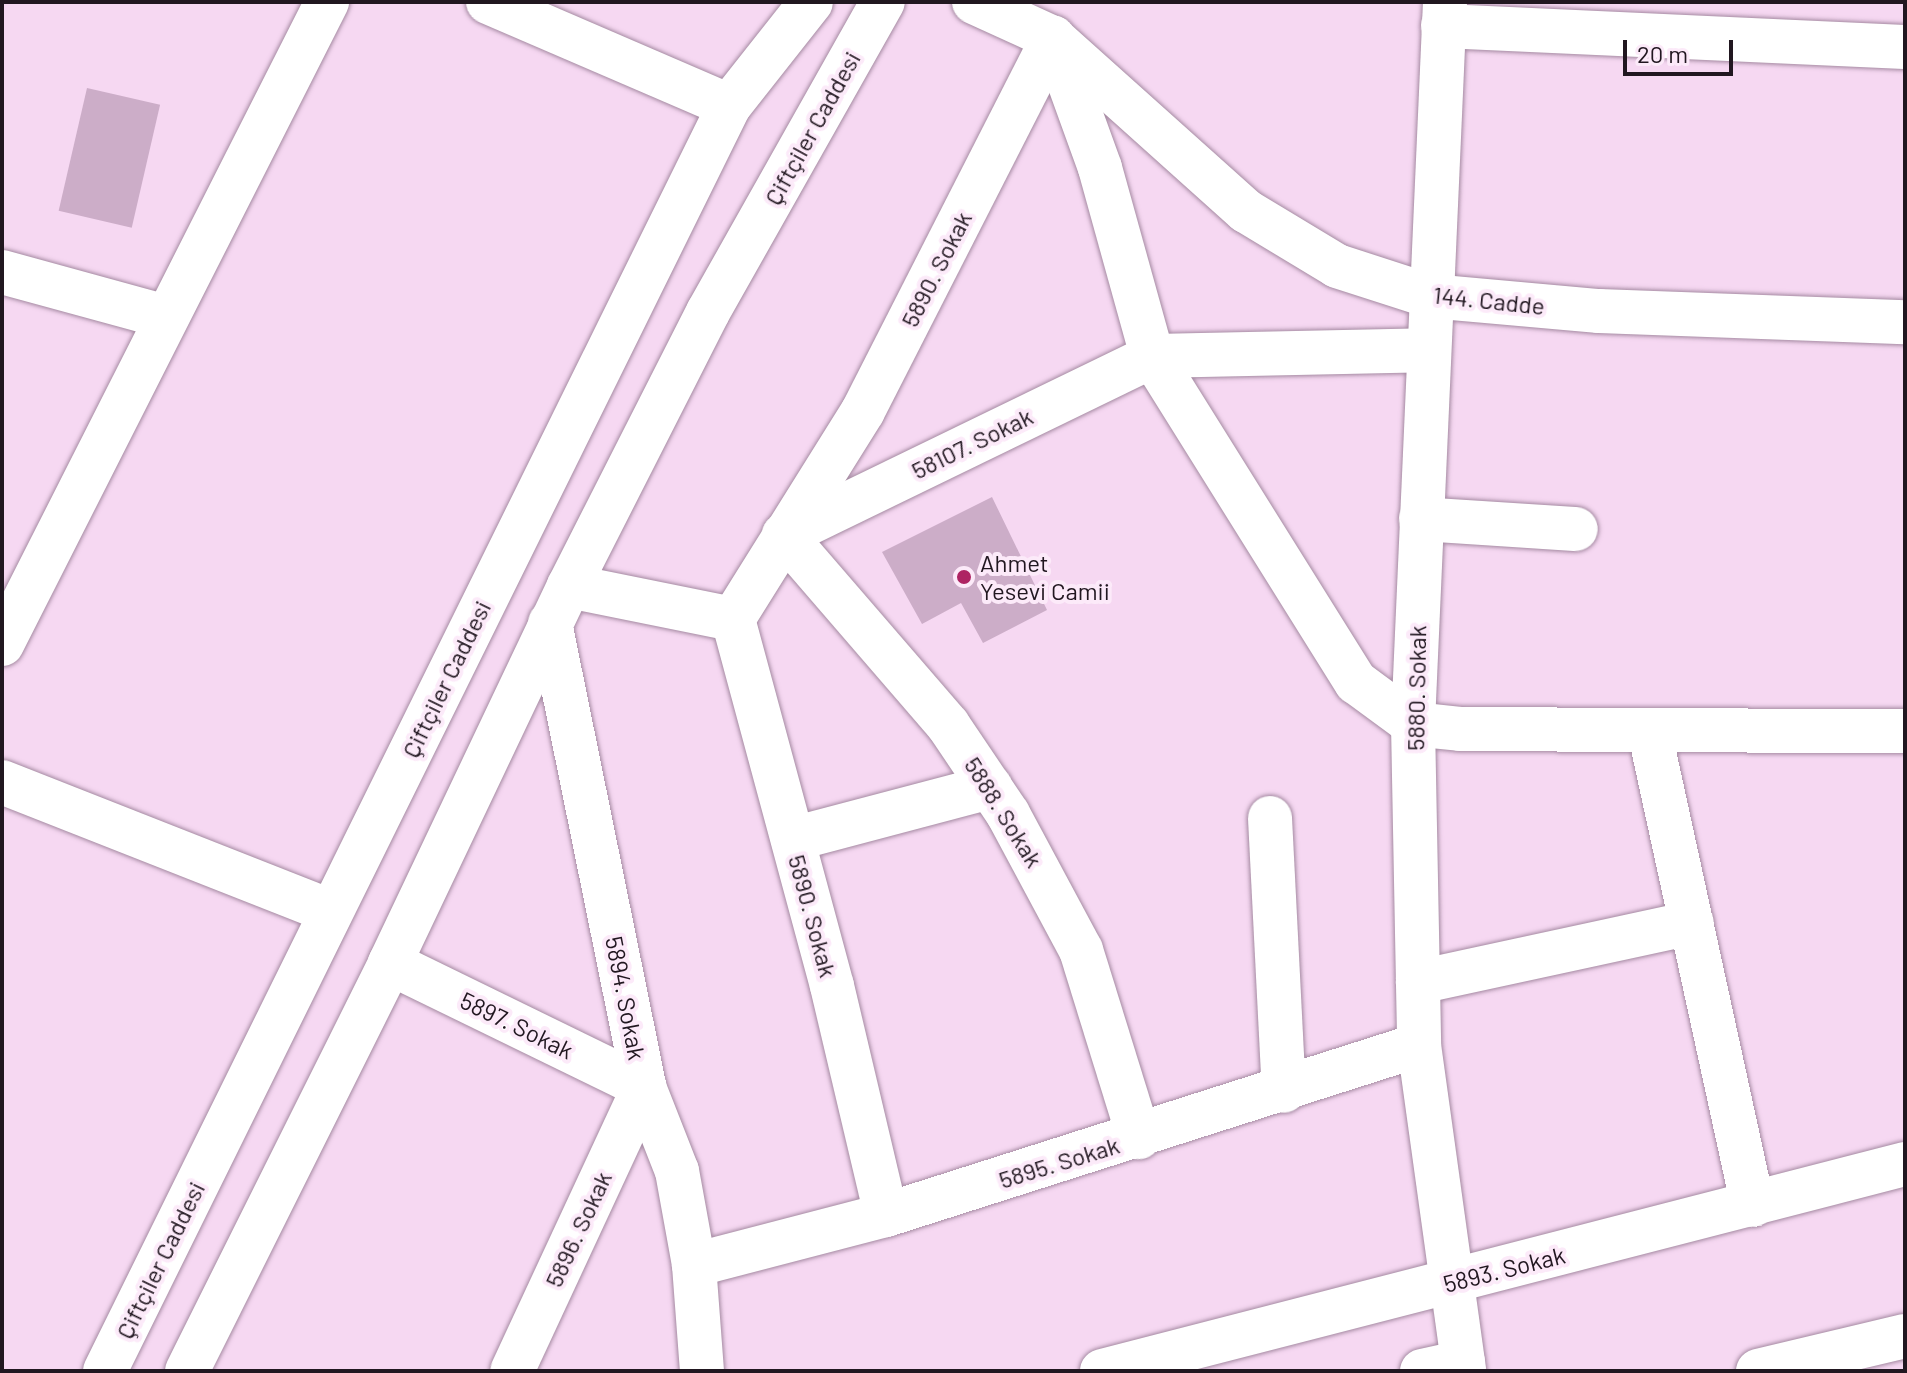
<!DOCTYPE html>
<meta charset="utf-8">
<style>
body{margin:0}
#map{position:relative;width:1907px;height:1373px;overflow:hidden;background:#f6d8f2;font-family:Barlow,sans-serif}
div>[style]{position:absolute}
.building>*{inset:0;background:#ccadc8;transform-origin:0 0}
.roads{filter:drop-shadow(0 0 2px #a58aa2) drop-shadow(0 0 2px #a58aa2)}
.minor>*{height:44px;margin:-22px;padding:0 22px;transform-origin:22px;border-radius:22px;background:#fff}
.dots>*{width:22px;height:22px;translate:-50% -50%;box-sizing:border-box;border:4px solid #fceaf9;border-radius:50%}
span{translate:-50% -50%;white-space:nowrap;text-align:center;line-height:1.15;-webkit-text-stroke:8px #fceaf9;paint-order:stroke}
.street-label{font-size:24px;color:#211720}
.poi-label{font-size:24px;color:#211720}
.left{translate:0 -50%;text-align:left}
.frame{position:absolute;inset:0;border:4px solid #211720;pointer-events:none}
.scale{position:absolute;left:1623px;top:40px;width:110px;height:36px;box-sizing:border-box;border:4px solid #211720;border-top:0;padding-left:10px;font-size:24px;line-height:28px;white-space:nowrap;color:#211720;-webkit-text-stroke:6px #fceaf9;paint-order:stroke}
</style>
<div id="map">
<div class="building">
<i style="left:87px;top:88px;width:75px;height:126px;rotate:13deg"></i>
<i style="clip-path:polygon(992px 497px,1047px 610px,983px 643px,961px 603px,922px 624px,882px 552px)"></i>
</div>
<div class="roads">
<div class="minor">
<i style="left:488px;top:2px;width:262px;rotate:23.3deg"></i>
<i style="left:974px;top:2px;width:87px;rotate:24.5deg"></i>
<i style="left:1053px;top:38px;width:259px;rotate:41.9deg"></i>
<i style="left:1246px;top:211px;width:106px;rotate:31.1deg"></i>
<i style="left:1337px;top:266px;width:98px;rotate:17.9deg"></i>
<i style="left:1430px;top:296px;width:170px;rotate:5.1deg"></i>
<i style="left:1599px;top:311px;width:306px;rotate:2.1deg"></i>
<i style="left:1445px;top:2px;width:723px;rotate:92.54deg"></i>
<i style="left:1413px;top:724px;width:321px;rotate:88.9deg"></i>
<i style="left:1419px;top:1045px;width:329px;rotate:82.1deg"></i>
<i style="left:1443px;top:26px;width:462px;rotate:2.6deg"></i>
<i style="left:1053px;top:38px;width:138px;rotate:70.1deg"></i>
<i style="left:1100px;top:168px;width:195px;rotate:74.5deg"></i>
<i style="left:1152px;top:356px;width:385px;rotate:58deg"></i>
<i style="left:1356px;top:682px;width:71px;rotate:36.4deg"></i>
<i style="left:1413px;top:724px;width:47px;rotate:6.1deg"></i>
<i style="left:1460px;top:729px;width:445px;rotate:0.3deg"></i>
<i style="left:2px;top:272px;width:170px;rotate:15.3deg"></i>
<i style="left:1421px;top:519px;width:155px;rotate:3.7deg"></i>
<i style="left:784px;top:535px;width:251px;rotate:49.2deg"></i>
<i style="left:948px;top:725px;width:107px;rotate:56deg"></i>
<i style="left:1008px;top:814px;width:154px;rotate:61.8deg"></i>
<i style="left:1081px;top:950px;width:196px;rotate:72.8deg"></i>
<i style="left:784px;top:535px;width:409px;rotate:-25.9deg"></i>
<i style="left:1152px;top:356px;width:276px;rotate:-1.2deg"></i>
<i style="left:569px;top:586px;width:167px;rotate:11.4deg"></i>
<i style="left:733px;top:619px;width:245px;rotate:-58deg"></i>
<i style="left:863px;top:411px;width:419px;rotate:-63deg"></i>
<i style="left:733px;top:619px;width:380px;rotate:74.9deg"></i>
<i style="left:832px;top:986px;width:235px;rotate:76.7deg"></i>
<i style="left:550px;top:623px;width:473px;rotate:78.5deg"></i>
<i style="left:644px;top:1087px;width:90px;rotate:68.6deg"></i>
<i style="left:677px;top:1171px;width:96px;rotate:79.7deg"></i>
<i style="left:694px;top:1265px;width:106px;rotate:85.7deg"></i>
<i style="left:2px;top:644px;width:720px;rotate:-63.15deg"></i>
<i style="left:1650px;top:734px;width:482px;rotate:77.7deg"></i>
<i style="left:2px;top:782px;width:352px;rotate:21.5deg"></i>
<i style="left:1270px;top:818px;width:273px;rotate:87.1deg"></i>
<i style="left:793px;top:839px;width:204px;rotate:-14.8deg"></i>
<i style="left:390px;top:963px;width:283px;rotate:26deg"></i>
<i style="left:644px;top:1087px;width:313px;rotate:114.9deg"></i>
<i style="left:1418px;top:982px;width:280px;rotate:-12.2deg"></i>
<i style="left:694px;top:1265px;width:198px;rotate:-14.6deg"></i>
<i style="left:886px;top:1215px;width:559px;rotate:-17.69deg"></i>
<i style="left:105px;top:1371px;width:1411px;rotate:-63.74deg"></i>
<i style="left:729px;top:106px;width:132px;rotate:-51.7deg"></i>
<i style="left:187px;top:1371px;width:456px;rotate:-63.5deg"></i>
<i style="left:390px;top:963px;width:417px;rotate:-64.6deg"></i>
<i style="left:569px;top:586px;width:307px;rotate:-63.1deg"></i>
<i style="left:708px;top:312px;width:356px;rotate:-60.6deg"></i>
<i style="left:1102px;top:1371px;width:829px;rotate:-14.46deg"></i>
<i style="left:1422px;top:1371px;width:42px;rotate:-12.4deg"></i>
<i style="left:1758px;top:1371px;width:151px;rotate:-13.4deg"></i>
</div>
</div>
<div class="dots">
<i style="left:964px;top:577px;background:#ae2363"></i>
</div>
<div class="street-label">
<span style="left:812px;top:128px;rotate:-61deg">Çiftçiler Caddesi</span>
<span style="left:936px;top:269px;rotate:-63deg">5890. Sokak</span>
<span style="left:1489px;top:300px;rotate:6deg">144. Cadde</span>
<span style="left:972px;top:443px;rotate:-26deg">58107. Sokak</span>
<span style="left:446px;top:679px;rotate:-64deg">Çiftçiler Caddesi</span>
<span style="left:1416px;top:688px;rotate:-89deg">5880. Sokak</span>
<span style="left:1004px;top:812px;rotate:58deg">5888. Sokak</span>
<span style="left:813px;top:916px;rotate:75deg">5890. Sokak</span>
<span style="left:626px;top:998px;rotate:79deg">5894. Sokak</span>
<span style="left:517px;top:1025px;rotate:26deg">5897. Sokak</span>
<span style="left:1059px;top:1162px;rotate:-17deg">5895. Sokak</span>
<span style="left:578px;top:1229px;rotate:-65deg">5896. Sokak</span>
<span style="left:160px;top:1260px;rotate:-64deg">Çiftçiler Caddesi</span>
<span style="left:1504px;top:1269px;rotate:-14deg">5893. Sokak</span>
</div>
<div class="poi-label">
<span class="left" style="left:980px;top:577px">Ahmet<br>Yesevi Camii</span>
</div>
<div class="frame"></div>
<div class="scale">20 m</div>
</div>
